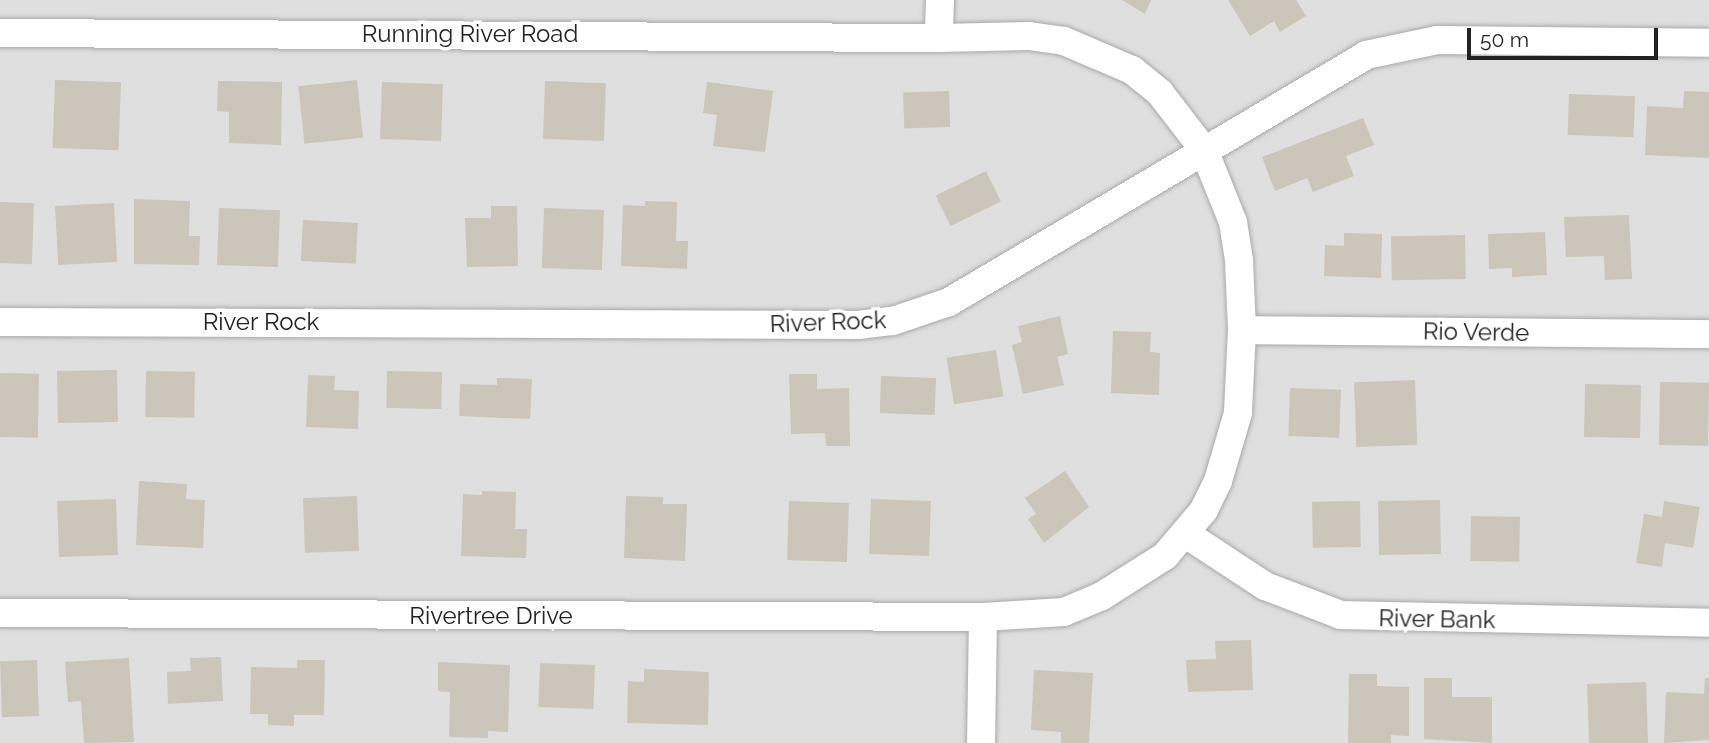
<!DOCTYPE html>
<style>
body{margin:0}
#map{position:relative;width:1709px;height:743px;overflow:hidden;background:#f3f1e8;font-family:Raleway,sans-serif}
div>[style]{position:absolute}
.residential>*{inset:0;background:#e0dfdf;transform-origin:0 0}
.building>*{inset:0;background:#cbc5ba;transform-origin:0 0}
.roads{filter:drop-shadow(0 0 2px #a9a9a9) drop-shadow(0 0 2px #a9a9a9)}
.minor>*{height:28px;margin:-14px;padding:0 14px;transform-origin:14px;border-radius:14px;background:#fff}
span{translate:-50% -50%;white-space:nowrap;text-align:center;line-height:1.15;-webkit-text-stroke:7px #fff;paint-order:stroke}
.street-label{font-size:24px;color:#222}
.scale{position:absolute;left:1467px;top:28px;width:191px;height:32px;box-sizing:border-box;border:4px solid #222;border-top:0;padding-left:9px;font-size:21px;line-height:24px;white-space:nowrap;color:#222;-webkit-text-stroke:5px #fff;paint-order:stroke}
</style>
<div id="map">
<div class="residential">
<i style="left:0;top:0;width:1709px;height:743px"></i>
</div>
<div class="building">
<i style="clip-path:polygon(1122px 0,1151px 0,1145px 14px)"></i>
<i style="clip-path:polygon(1228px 0,1296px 0,1306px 16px,1280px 32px,1274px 21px,1250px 36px)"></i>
<i style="left:55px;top:80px;width:66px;height:68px;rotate:2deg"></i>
<i style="left:357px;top:80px;width:58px;height:59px;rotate:84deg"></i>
<i style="clip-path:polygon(218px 81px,282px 82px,281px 145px,229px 143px,229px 112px,217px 111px)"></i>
<i style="left:545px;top:81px;width:61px;height:58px;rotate:2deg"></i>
<i style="left:382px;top:82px;width:61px;height:57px;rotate:2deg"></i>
<i style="clip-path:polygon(707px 82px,773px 91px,765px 152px,713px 146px,717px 115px,703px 113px)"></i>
<i style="left:949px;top:91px;width:36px;height:46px;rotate:88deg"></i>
<i style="clip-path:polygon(1684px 91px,1709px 92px,1709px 158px,1645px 155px,1647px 106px,1683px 108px)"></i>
<i style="left:1569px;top:94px;width:66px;height:41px;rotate:2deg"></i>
<i style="clip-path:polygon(1363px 118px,1374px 145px,1346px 156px,1354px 176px,1313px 192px,1307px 178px,1275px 191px,1262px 157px)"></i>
<i style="left:986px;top:171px;width:34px;height:56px;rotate:64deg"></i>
<i style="clip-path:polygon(134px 199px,190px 201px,189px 236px,200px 236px,199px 265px,134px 264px)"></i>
<i style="clip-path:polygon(645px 201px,677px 202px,676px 241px,688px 241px,687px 269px,621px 266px,623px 205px,645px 206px)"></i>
<i style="left:0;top:202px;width:34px;height:61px;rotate:2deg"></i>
<i style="left:114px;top:203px;width:59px;height:59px;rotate:87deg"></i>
<i style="clip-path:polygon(491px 206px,517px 206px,518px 266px,467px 267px,465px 218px,491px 218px)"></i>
<i style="left:219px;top:208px;width:61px;height:57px;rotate:2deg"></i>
<i style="left:544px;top:208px;width:60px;height:60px;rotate:2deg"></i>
<i style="clip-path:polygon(1629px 215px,1632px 279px,1605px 280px,1604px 256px,1566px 257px,1564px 217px)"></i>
<i style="left:303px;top:220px;width:55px;height:41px;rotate:3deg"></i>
<i style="clip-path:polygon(1545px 232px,1547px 275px,1512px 277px,1512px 268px,1489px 269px,1488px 234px)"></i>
<i style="clip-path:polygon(1344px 233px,1382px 234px,1381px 278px,1324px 276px,1325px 245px,1344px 246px)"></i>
<i style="left:1465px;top:235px;width:44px;height:74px;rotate:89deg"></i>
<i style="clip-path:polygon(1060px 316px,1068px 354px,1057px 357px,1064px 385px,1023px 394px,1012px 345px,1022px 342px,1018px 326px)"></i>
<i style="clip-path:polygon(1113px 331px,1151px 332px,1150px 352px,1160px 353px,1159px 395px,1111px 393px)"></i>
<i style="left:996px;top:350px;width:47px;height:50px;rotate:81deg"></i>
<i style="left:117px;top:370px;width:52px;height:60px;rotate:89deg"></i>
<i style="left:146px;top:371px;width:49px;height:46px;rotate:1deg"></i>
<i style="left:387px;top:371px;width:55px;height:37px;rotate:1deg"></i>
<i style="left:0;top:373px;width:39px;height:64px;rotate:1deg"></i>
<i style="clip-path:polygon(789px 374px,817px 374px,817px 389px,849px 388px,850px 446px,826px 446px,825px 433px,791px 434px)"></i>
<i style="clip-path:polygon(308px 375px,335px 376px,334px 390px,359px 391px,358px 429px,306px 427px)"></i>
<i style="left:881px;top:376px;width:55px;height:37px;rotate:2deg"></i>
<i style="clip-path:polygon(497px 378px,532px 379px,530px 419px,459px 416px,460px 384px,497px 385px)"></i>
<i style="left:1415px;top:380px;width:65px;height:61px;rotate:88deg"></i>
<i style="left:1660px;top:382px;width:49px;height:63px;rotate:1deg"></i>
<i style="left:1585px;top:384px;width:56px;height:53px;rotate:1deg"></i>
<i style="left:1290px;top:388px;width:51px;height:48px;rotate:2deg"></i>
<i style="clip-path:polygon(1065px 471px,1089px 507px,1044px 543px,1028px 519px,1036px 514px,1025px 498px)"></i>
<i style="clip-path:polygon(139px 481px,187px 484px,186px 499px,205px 500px,203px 548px,136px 545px)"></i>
<i style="clip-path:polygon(482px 491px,516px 492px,515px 529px,527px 529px,526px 558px,461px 556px,463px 494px,482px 495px)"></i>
<i style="left:357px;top:496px;width:55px;height:54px;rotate:88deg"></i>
<i style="clip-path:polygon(626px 496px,663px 497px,663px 504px,687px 504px,685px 561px,624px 558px)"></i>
<i style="left:116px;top:499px;width:56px;height:59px;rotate:88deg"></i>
<i style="left:871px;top:499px;width:60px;height:55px;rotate:2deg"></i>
<i style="left:1440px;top:500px;width:54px;height:62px;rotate:89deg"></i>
<i style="left:789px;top:501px;width:60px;height:59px;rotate:2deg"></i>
<i style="left:1360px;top:501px;width:46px;height:48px;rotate:89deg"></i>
<i style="clip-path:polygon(1664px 501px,1700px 507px,1693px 548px,1665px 543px,1662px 567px,1636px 563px,1644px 514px,1662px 517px)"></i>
<i style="left:1471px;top:516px;width:49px;height:45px;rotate:1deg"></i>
<i style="clip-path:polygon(1251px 640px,1253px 690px,1188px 692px,1186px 660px,1216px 659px,1215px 641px)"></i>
<i style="clip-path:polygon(221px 657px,223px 701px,168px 704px,167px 672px,191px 671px,190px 658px)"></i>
<i style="clip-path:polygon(129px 658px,134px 742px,84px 743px,81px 701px,68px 702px,65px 662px)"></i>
<i style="left:37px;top:660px;width:56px;height:37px;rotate:88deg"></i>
<i style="clip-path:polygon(297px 660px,325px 660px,324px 715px,294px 715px,294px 726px,268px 725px,268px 714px,250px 714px,251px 667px,297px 668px)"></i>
<i style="clip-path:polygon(438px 662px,510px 665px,508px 732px,488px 731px,488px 738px,449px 737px,450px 692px,438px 691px)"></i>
<i style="left:540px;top:663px;width:55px;height:44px;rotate:2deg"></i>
<i style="clip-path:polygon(644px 669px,709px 672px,708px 725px,627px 723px,628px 681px,644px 682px)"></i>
<i style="clip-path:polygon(1034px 670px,1093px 673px,1089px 743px,1061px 743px,1061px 732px,1031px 730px)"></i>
<i style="clip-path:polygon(1349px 674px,1377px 674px,1377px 686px,1409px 687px,1409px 736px,1391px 735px,1391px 743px,1348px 743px)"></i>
<i style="clip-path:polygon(1424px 678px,1452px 678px,1452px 697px,1492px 697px,1492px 743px,1424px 739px)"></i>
<i style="clip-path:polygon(1705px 678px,1709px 678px,1709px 740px,1664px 743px,1666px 692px,1704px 694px)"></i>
<i style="left:1646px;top:682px;width:61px;height:59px;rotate:88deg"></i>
</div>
<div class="roads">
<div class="minor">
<i style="left:940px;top:0;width:38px;rotate:92deg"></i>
<i style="left:939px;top:38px;width:90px;rotate:-1.3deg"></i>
<i style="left:1029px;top:36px;width:35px;rotate:8deg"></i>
<i style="left:1064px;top:41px;width:74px;rotate:23.1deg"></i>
<i style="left:1132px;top:70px;width:36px;rotate:39deg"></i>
<i style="left:1160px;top:93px;width:72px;rotate:52.3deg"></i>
<i style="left:1204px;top:150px;width:78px;rotate:68.1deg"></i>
<i style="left:1233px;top:222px;width:39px;rotate:81deg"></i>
<i style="left:1239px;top:261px;width:69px;rotate:87.5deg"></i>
<i style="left:1242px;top:330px;width:83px;rotate:92.8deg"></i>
<i style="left:1238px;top:413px;width:71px;rotate:106.4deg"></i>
<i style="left:1218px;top:481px;width:32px;rotate:116deg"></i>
<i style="left:1204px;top:510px;width:60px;rotate:130.3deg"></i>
<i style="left:1165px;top:556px;width:75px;rotate:147.6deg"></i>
<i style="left:1102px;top:596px;width:41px;rotate:157.2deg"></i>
<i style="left:1064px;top:612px;width:81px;rotate:176.5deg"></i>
<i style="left:983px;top:617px;width:126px;rotate:90.9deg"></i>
<i style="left:0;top:33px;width:939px;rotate:0.31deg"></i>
<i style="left:0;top:322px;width:858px;rotate:0.2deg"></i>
<i style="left:858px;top:325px;width:35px;rotate:-7deg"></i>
<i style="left:893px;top:321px;width:59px;rotate:-18.7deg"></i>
<i style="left:949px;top:302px;width:485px;rotate:-30.6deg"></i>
<i style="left:1366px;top:55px;width:73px;rotate:-11.9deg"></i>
<i style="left:1437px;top:40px;width:272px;rotate:0.6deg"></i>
<i style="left:1242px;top:330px;width:467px;rotate:0.5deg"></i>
<i style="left:1186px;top:534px;width:95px;rotate:33.4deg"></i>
<i style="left:1265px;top:586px;width:81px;rotate:20.9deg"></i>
<i style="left:1341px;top:615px;width:368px;rotate:1.2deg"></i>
<i style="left:0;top:613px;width:983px;rotate:0.23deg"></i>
</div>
</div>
<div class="street-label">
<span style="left:470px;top:34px">Running River Road</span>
<span style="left:261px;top:322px">River Rock</span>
<span style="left:828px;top:322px;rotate:-2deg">River Rock</span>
<span style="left:1476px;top:332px;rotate:1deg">Rio Verde</span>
<span style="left:491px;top:616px">Rivertree Drive</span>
<span style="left:1437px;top:619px;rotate:1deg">River Bank</span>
</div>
<div class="scale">50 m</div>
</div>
